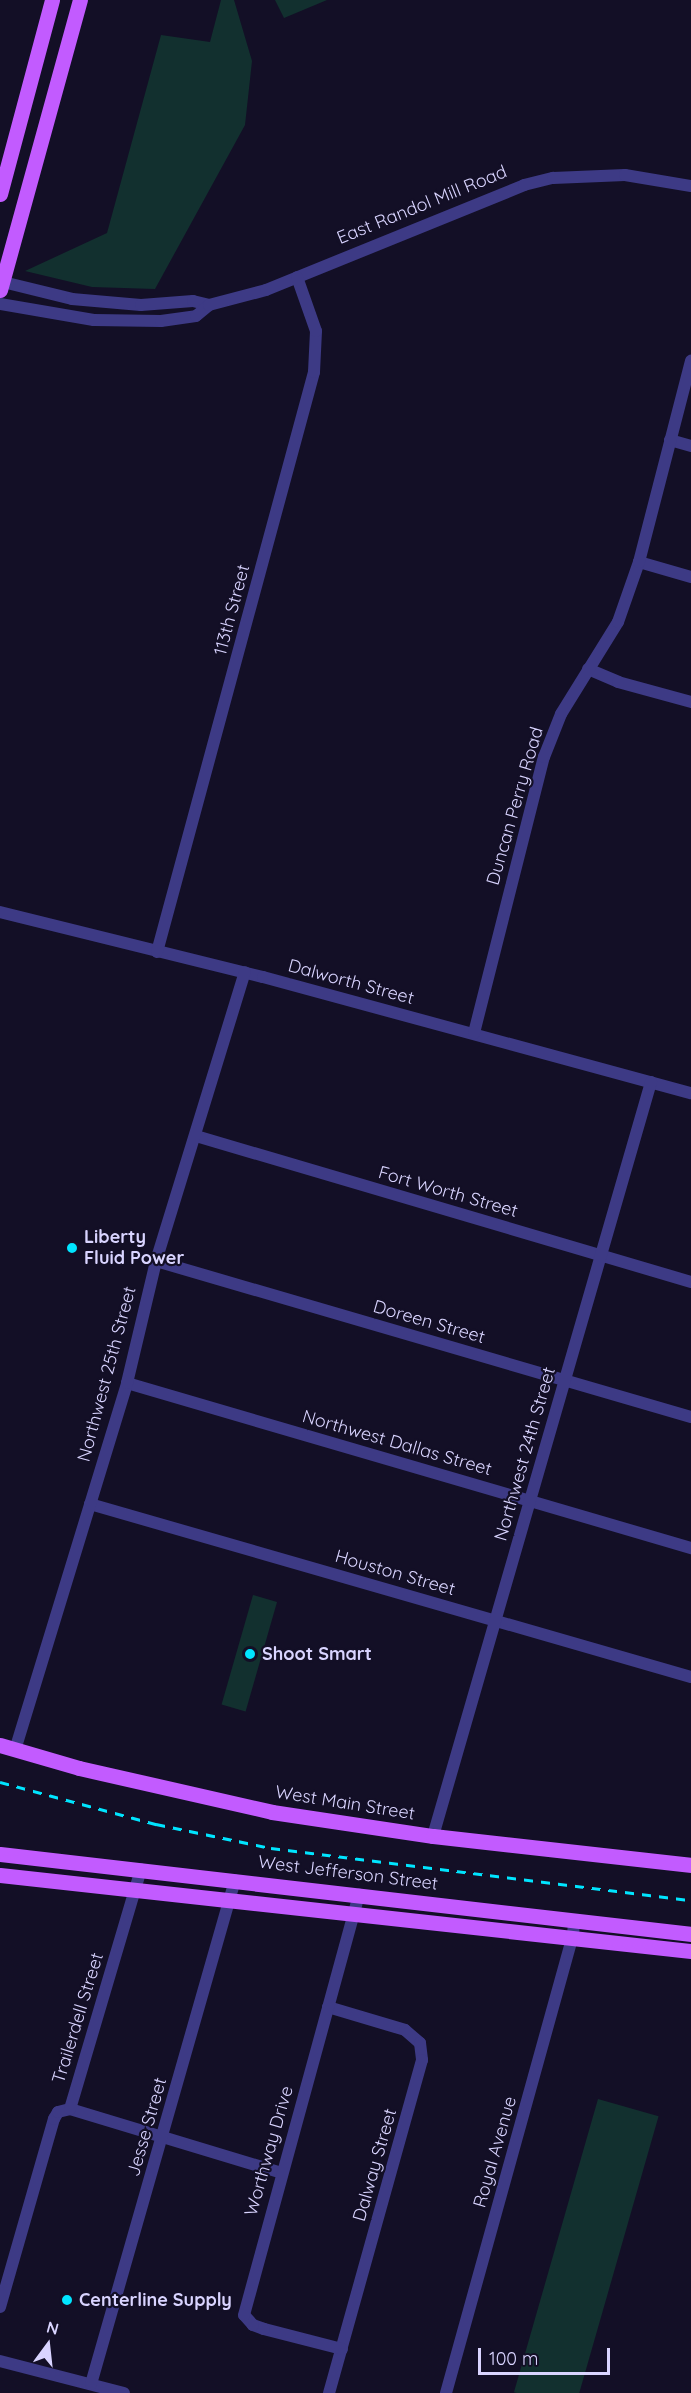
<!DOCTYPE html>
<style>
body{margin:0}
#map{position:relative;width:691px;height:2393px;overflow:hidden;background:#130f26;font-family:Quicksand,sans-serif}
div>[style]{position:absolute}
.green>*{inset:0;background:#12302f;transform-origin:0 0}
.minor>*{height:12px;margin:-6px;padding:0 6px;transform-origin:6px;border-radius:6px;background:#3d3a85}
.major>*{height:15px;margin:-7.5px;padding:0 7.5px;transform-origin:7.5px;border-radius:7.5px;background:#c25bff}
.rail>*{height:3px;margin-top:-1.5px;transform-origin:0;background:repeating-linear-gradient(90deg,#00e5ff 0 9px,transparent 0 17px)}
.dots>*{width:16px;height:16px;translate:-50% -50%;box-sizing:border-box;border:3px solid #130f26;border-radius:50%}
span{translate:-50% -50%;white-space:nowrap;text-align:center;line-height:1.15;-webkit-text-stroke:4.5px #130f26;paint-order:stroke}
.street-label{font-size:18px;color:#d9d4ff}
.poi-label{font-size:18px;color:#d9d4ff;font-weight:700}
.left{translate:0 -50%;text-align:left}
.north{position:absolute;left:18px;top:2315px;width:60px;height:60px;-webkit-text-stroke:4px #130f26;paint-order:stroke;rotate:15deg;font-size:16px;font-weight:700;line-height:24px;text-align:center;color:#d9d4ff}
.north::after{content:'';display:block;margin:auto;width:21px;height:27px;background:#d9d4ff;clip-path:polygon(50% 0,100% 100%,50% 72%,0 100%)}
.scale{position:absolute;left:478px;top:2348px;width:132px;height:27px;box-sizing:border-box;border:3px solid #d9d4ff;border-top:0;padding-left:8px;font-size:18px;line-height:21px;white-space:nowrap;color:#d9d4ff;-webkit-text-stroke:4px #130f26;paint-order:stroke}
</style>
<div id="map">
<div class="green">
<i style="clip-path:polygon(221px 0,234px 0,252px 61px,245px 125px,155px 289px,92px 287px,25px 271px,107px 233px,161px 35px,210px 42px)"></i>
<i style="clip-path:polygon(275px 0,327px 0,284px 18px)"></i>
<i style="left:253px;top:1595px;width:25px;height:114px;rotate:16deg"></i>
<i style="left:598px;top:2099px;width:63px;height:305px;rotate:16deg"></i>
</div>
<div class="minor">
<i style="left:3px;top:282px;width:71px;rotate:13.8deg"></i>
<i style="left:72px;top:299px;width:69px;rotate:5deg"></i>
<i style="left:141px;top:305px;width:52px;rotate:-4.4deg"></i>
<i style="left:193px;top:301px;width:16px;rotate:14deg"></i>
<i style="left:0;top:304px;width:95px;rotate:9.7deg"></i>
<i style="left:94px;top:320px;width:67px;rotate:0.9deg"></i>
<i style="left:161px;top:321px;width:35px;rotate:-8deg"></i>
<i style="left:196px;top:316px;width:17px;rotate:-40deg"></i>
<i style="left:209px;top:305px;width:59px;rotate:-14.7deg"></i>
<i style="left:266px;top:290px;width:279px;rotate:-22.1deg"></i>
<i style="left:524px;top:185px;width:30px;rotate:-14deg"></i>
<i style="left:553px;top:178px;width:72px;rotate:-2.4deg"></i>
<i style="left:625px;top:175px;width:67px;rotate:9.5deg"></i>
<i style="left:670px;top:440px;width:22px;rotate:16deg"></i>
<i style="left:639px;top:562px;width:54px;rotate:16.1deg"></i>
<i style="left:588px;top:669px;width:33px;rotate:23deg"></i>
<i style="left:618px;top:682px;width:76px;rotate:15.3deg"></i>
<i style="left:0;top:912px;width:271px;rotate:13.9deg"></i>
<i style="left:263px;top:977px;width:443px;rotate:15.2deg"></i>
<i style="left:157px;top:952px;width:601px;rotate:-74.85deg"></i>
<i style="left:314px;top:372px;width:41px;rotate:-87.2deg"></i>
<i style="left:316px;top:331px;width:57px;rotate:-109.4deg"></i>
<i style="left:474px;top:1033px;width:285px;rotate:-75.8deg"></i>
<i style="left:544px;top:757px;width:46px;rotate:-68.4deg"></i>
<i style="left:561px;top:714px;width:108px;rotate:-58.2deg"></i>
<i style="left:618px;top:622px;width:64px;rotate:-70.7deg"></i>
<i style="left:639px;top:562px;width:208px;rotate:-75.5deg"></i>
<i style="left:196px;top:1136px;width:516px;rotate:16.43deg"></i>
<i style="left:156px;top:1261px;width:557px;rotate:16.26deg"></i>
<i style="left:127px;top:1383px;width:588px;rotate:16.31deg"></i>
<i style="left:90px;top:1504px;width:625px;rotate:16.06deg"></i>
<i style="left:15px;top:1750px;width:384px;rotate:-73deg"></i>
<i style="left:127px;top:1383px;width:125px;rotate:-76.6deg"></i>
<i style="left:156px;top:1261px;width:302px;rotate:-72.9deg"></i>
<i style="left:433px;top:1836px;width:785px;rotate:-73.87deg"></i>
<i style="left:328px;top:2007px;width:80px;rotate:16.6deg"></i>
<i style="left:405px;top:2030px;width:20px;rotate:41deg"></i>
<i style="left:420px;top:2043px;width:17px;rotate:83deg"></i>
<i style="left:422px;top:2060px;width:346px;rotate:105.6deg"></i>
<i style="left:70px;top:2109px;width:221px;rotate:16.8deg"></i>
<i style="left:0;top:2307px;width:196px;rotate:-74deg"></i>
<i style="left:54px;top:2119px;width:8px;rotate:-60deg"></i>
<i style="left:58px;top:2112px;width:12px;rotate:-14deg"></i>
<i style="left:70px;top:2109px;width:250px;rotate:-73.5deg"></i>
<i style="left:342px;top:2349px;width:81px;rotate:-165.6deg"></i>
<i style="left:264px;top:2329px;width:12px;rotate:-160deg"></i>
<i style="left:253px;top:2325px;width:13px;rotate:-132deg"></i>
<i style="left:244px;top:2315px;width:436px;rotate:-74.7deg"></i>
<i style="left:0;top:2361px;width:128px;rotate:14.5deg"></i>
<i style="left:91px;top:2384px;width:524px;rotate:-74.05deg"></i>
<i style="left:446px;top:2393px;width:474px;rotate:-74.5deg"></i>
<i style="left:573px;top:1936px;width:16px;rotate:-86deg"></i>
</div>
<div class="major">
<i style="left:0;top:194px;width:201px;rotate:-75deg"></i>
<i style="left:0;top:290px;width:301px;rotate:-74.6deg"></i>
<i style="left:0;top:1745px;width:82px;rotate:16.2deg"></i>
<i style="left:79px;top:1768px;width:198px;rotate:12.8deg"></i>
<i style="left:272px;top:1812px;width:163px;rotate:8.5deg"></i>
<i style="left:433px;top:1836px;width:260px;rotate:6.4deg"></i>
<i style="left:0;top:1854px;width:696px;rotate:6.6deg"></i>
<i style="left:0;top:1875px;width:695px;rotate:6.28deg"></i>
</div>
<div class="rail">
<i style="left:0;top:1782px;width:162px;rotate:15.1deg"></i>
<i style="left:156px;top:1824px;width:117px;rotate:11.8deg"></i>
<i style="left:271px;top:1848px;width:423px;rotate:7.1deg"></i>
</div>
<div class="dots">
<i style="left:72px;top:1248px;background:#00e5ff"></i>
<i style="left:250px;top:1654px;background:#00e5ff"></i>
<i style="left:67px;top:2300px;background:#00e5ff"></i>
</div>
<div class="street-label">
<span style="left:422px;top:205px;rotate:-22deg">East Randol Mill Road</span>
<span style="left:232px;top:610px;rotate:-75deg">113th Street</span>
<span style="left:515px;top:806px;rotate:-74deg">Duncan Perry Road</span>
<span style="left:351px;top:982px;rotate:15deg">Dalworth Street</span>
<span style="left:448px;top:1192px;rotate:16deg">Fort Worth Street</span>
<span style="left:429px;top:1322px;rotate:16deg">Doreen Street</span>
<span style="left:107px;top:1374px;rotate:-75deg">Northwest 25th Street</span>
<span style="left:397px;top:1443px;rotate:16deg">Northwest Dallas Street</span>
<span style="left:525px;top:1454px;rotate:-74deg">Northwest 24th Street</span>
<span style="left:395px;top:1573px;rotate:16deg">Houston Street</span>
<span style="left:345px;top:1803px;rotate:9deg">West Main Street</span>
<span style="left:348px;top:1873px;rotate:7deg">West Jefferson Street</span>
<span style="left:78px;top:2018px;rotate:-73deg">Trailerdell Street</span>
<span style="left:147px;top:2127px;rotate:-74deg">Jesse Street</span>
<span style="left:269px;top:2151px;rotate:-74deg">Worthway Drive</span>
<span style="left:495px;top:2152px;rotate:-74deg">Royal Avenue</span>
<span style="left:375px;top:2165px;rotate:-74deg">Dalway Street</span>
</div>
<div class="poi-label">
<span class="left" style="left:84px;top:1248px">Liberty<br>Fluid Power</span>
<span class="left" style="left:262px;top:1654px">Shoot Smart</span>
<span class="left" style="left:79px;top:2300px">Centerline Supply</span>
</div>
<div class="north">N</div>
<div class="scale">100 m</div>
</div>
